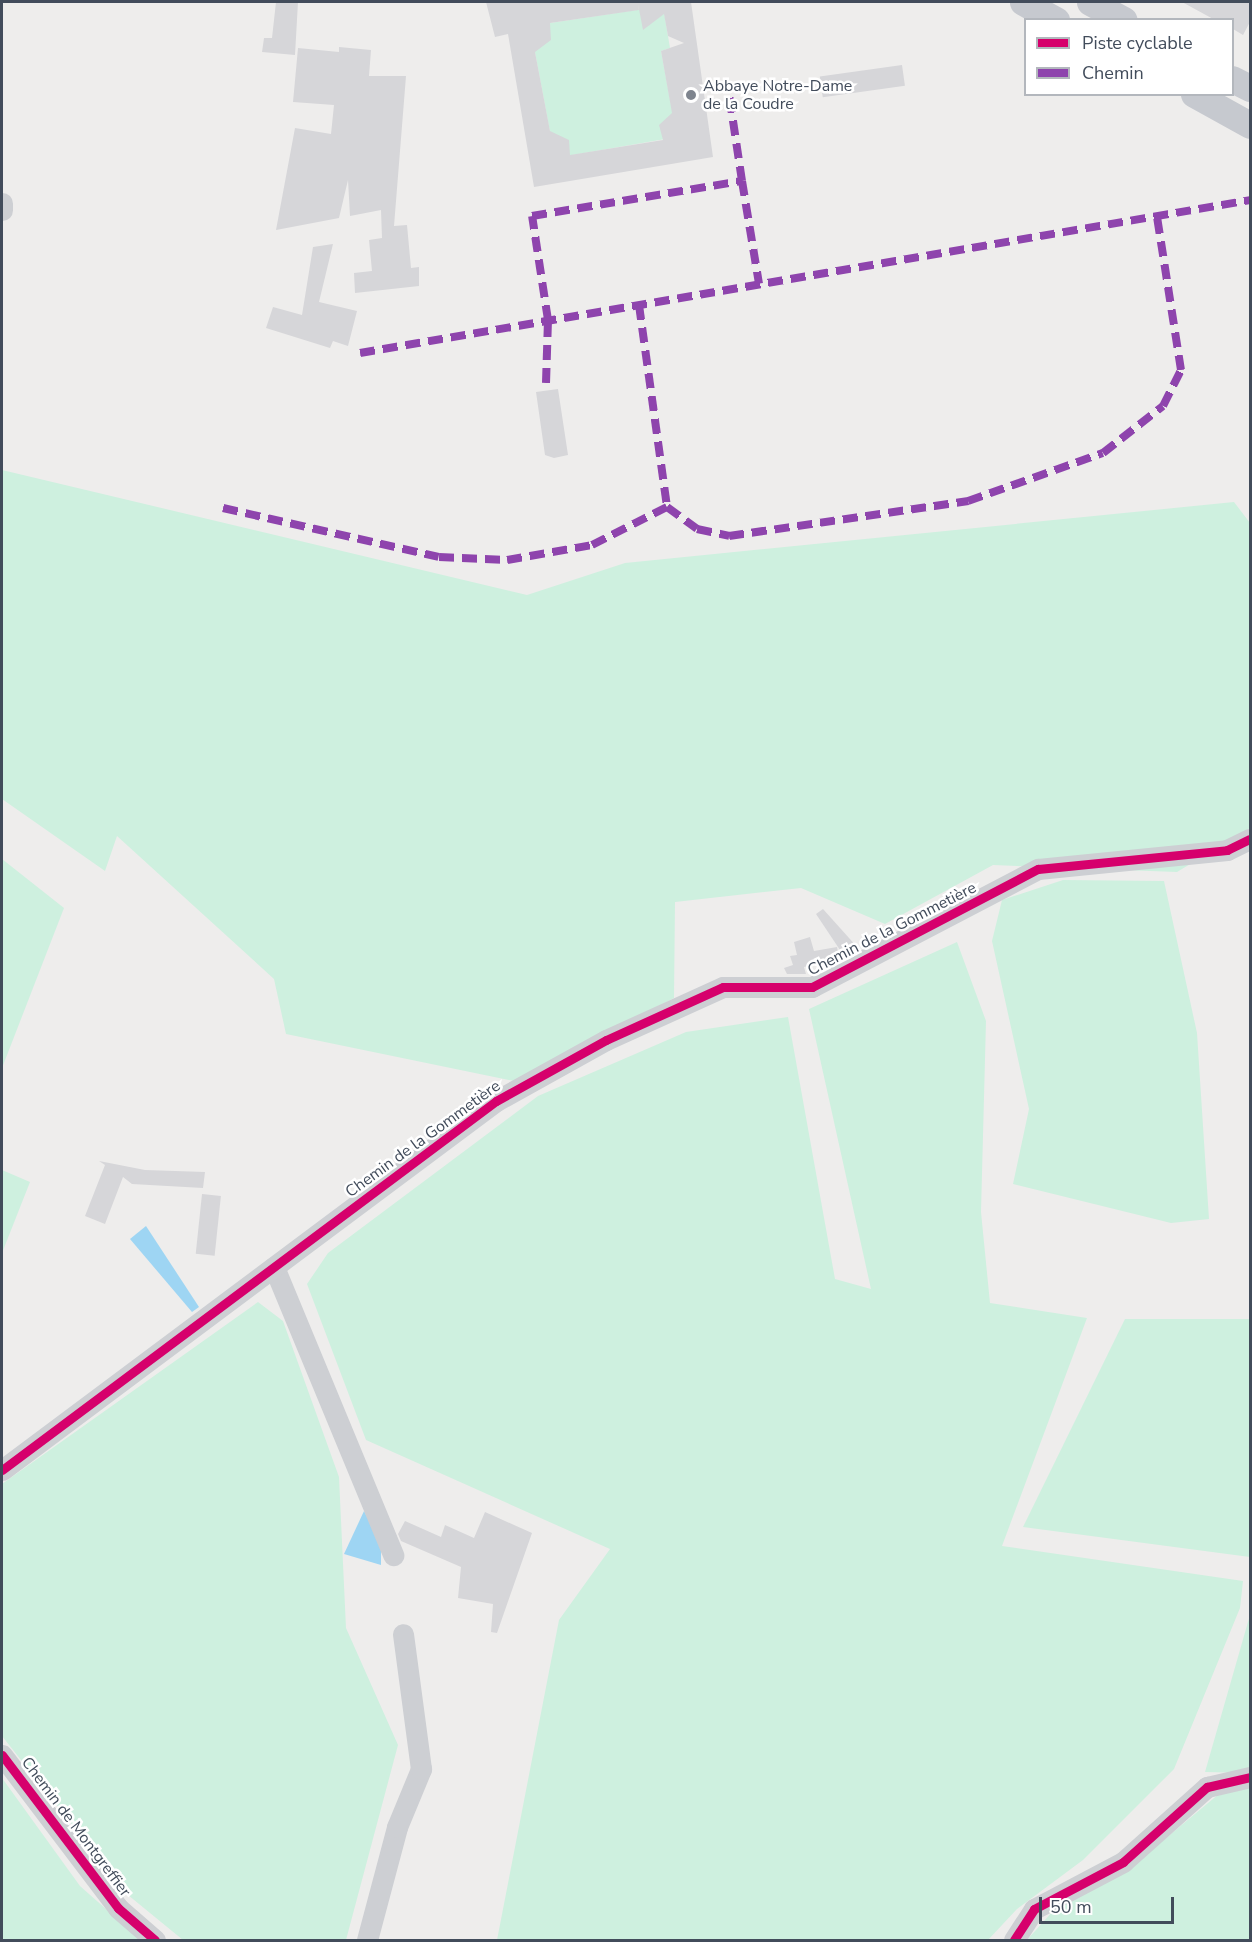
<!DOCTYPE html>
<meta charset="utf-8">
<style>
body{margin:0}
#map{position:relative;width:1252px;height:1942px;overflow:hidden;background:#eeedec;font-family:"Nunito Sans",sans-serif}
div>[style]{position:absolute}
.green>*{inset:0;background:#cef0df}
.water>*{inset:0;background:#9ed5f3}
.building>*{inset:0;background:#d6d6d9;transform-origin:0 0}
.minor>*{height:21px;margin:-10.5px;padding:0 10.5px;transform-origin:10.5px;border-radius:10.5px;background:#cdcfd3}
.major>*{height:27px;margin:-13.5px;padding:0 13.5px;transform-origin:13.5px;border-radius:13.5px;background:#c6c9cf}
.quiet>*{height:8px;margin-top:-4px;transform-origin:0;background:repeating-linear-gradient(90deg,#8e44ad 0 15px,transparent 0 23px)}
.cycleway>*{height:9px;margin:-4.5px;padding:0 4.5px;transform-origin:4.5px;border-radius:4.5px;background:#d6006c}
.dots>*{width:16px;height:16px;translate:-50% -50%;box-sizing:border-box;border:3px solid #fff;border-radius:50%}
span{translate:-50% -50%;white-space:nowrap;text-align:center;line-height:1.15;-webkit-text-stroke:5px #fff;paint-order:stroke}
.poi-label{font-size:16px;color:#424c5b}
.left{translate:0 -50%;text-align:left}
.street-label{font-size:16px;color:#424c5b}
.frame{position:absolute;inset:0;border:3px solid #424c5b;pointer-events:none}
.legend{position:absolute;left:1024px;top:18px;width:210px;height:78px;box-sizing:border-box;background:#fff;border:2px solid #b3b7bd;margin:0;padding:8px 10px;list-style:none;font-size:18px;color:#424c5b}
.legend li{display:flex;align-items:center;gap:12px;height:30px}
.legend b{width:30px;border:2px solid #b3b7bd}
.scale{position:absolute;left:1039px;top:1897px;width:135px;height:27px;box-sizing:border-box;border:3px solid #424c5b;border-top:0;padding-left:8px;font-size:18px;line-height:21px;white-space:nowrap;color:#424c5b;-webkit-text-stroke:4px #fff;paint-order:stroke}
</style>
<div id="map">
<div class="green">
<i style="clip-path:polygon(663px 6px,670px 48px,661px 51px,677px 137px,555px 158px,530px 26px)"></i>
<i style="clip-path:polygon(2px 470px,527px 595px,625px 563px,1234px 502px,1250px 523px,1250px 828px,1177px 872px,993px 865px,885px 924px,801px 888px,675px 902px,674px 998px,514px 1081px,286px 1034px,274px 979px,117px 836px,105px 871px,2px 799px)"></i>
<i style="clip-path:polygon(2px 859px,64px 908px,2px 1068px)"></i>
<i style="clip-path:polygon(1063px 880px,1164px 881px,1197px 1033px,1209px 1219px,1171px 1223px,1013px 1184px,1029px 1109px,992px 941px,1002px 900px)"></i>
<i style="clip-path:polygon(957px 942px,986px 1021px,981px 1212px,990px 1303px,1087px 1318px,1002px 1546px,1243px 1581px,1240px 1608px,1174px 1769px,1083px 1860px,1017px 1909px,988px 1940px,497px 1940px,559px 1620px,610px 1549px,366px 1440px,307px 1284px,328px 1253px,538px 1096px,686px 1032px,788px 1017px,835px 1279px,871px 1289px,809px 1009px)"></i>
<i style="clip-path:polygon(2px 1170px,30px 1182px,2px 1253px)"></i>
<i style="clip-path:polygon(258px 1302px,283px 1321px,339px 1477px,346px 1628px,398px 1745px,346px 1940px,183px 1940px,128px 1895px,2px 1736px,2px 1484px)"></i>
<i style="clip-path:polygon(1125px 1319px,1250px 1319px,1250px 1557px,1023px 1527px)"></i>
<i style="clip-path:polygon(1250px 1615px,1250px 1773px,1205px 1772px)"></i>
<i style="clip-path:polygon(2px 1778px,80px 1886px,141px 1940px,2px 1940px)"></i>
<i style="clip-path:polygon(1250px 1786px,1250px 1940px,1027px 1940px,1062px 1901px,1123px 1874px,1226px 1788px)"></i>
</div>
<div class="water">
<i style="clip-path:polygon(146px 1226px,199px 1307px,192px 1312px,130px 1239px)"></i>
<i style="clip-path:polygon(364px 1511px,381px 1542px,381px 1565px,344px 1554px)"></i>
</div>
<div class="building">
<i style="clip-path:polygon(276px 2px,298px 2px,295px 55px,262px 52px,264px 38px,272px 38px)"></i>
<i style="clip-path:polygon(evenodd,486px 2px,691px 2px,713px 157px,534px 187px,508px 34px,495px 37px,486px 2px,638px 4px,643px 30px,664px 14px,668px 36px,684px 43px,661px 51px,672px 113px,659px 125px,663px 140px,570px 155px,569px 140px,550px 131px,535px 52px,551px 40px,550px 23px,639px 10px,638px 4px)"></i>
<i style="clip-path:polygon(1182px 2px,1251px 2px,1251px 20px,1243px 35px,1233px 29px,1233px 20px,1215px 20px)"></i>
<i style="clip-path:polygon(339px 47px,371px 50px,369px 76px,406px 76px,394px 226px,407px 225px,411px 268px,419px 267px,419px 286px,355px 293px,354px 273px,372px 271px,369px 240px,382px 238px,381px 210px,350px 216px,348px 180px,339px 218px,276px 230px,295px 128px,331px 134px,334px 105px,293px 102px,298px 48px,339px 52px)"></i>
<i style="left:902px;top:65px;width:21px;height:83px;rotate:82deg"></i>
<i style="clip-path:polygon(333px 244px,319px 302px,357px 311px,348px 346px,333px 341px,330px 348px,266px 328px,273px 307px,302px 315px,313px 247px)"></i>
<i style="clip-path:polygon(558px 389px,568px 455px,554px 458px,545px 455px,536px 392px)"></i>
<i style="clip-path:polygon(823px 909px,858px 948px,844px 956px,816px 914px)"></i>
<i style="clip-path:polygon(810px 937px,814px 951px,837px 947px,839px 957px,804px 967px,806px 974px,787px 974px,784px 968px,793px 965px,790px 956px,797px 955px,794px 942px)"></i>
<i style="clip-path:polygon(99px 1161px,145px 1170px,205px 1172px,203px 1188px,132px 1184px,123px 1177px,105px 1224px,85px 1216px,105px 1165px)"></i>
<i style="left:202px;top:1194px;width:19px;height:60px;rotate:6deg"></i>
<i style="clip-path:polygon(485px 1512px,532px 1533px,497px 1633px,491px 1632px,493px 1604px,458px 1598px,461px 1567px,401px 1541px,398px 1534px,405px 1521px,441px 1537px,445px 1525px,474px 1538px)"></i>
</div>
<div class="minor">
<i style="left:2px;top:203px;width:7px;rotate:90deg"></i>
<i style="left:274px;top:1267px;width:312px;rotate:67.5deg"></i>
<i style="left:2px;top:1470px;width:617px;rotate:-36.76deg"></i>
<i style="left:496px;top:1101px;width:126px;rotate:-29deg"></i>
<i style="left:606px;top:1040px;width:128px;rotate:-24.4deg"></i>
<i style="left:723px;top:987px;width:89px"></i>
<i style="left:812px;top:987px;width:255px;rotate:-27.6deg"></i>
<i style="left:1038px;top:869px;width:190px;rotate:-5.7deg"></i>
<i style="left:1227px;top:850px;width:25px;rotate:-26deg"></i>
<i style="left:2px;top:1755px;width:192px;rotate:52.8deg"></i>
<i style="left:118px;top:1908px;width:49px;rotate:40.9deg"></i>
<i style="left:367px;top:1940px;width:117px;rotate:-75.1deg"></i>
<i style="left:397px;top:1827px;width:63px;rotate:-67.5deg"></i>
<i style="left:421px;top:1769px;width:136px;rotate:-97.6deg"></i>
<i style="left:1014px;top:1940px;width:37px;rotate:-57deg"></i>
<i style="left:1034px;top:1909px;width:101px;rotate:-27.8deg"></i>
<i style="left:1123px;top:1862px;width:113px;rotate:-41.8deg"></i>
<i style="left:1207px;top:1787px;width:44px;rotate:-13.1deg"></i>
</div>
<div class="major">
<i style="left:1023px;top:2px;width:38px;rotate:29deg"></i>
<i style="left:1090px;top:2px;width:38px;rotate:28deg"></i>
<i style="left:1232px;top:79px;width:20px;rotate:27deg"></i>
<i style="left:1194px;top:94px;width:64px;rotate:29deg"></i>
</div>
<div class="quiet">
<i style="left:742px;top:181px;width:104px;rotate:80.6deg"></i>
<i style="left:639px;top:305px;width:204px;rotate:82.1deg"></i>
<i style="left:360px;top:353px;width:903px;rotate:-9.75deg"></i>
<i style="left:546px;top:383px;width:63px;rotate:-88.2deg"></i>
<i style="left:548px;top:320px;width:105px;rotate:-98.7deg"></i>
<i style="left:532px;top:216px;width:213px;rotate:-9.5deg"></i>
<i style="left:742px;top:181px;width:95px;rotate:-98.5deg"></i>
<i style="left:223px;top:508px;width:221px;rotate:12.8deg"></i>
<i style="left:439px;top:557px;width:68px;rotate:2.5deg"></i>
<i style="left:507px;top:560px;width:86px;rotate:-10deg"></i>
<i style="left:592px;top:545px;width:84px;rotate:-26.9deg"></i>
<i style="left:667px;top:507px;width:37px;rotate:36deg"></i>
<i style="left:697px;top:529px;width:33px;rotate:12deg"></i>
<i style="left:729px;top:536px;width:242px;rotate:-8.3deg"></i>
<i style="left:968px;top:501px;width:143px;rotate:-19.6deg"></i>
<i style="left:1103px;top:453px;width:76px;rotate:-38.1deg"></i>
<i style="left:1163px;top:406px;width:40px;rotate:-63.4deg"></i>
<i style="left:1181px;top:370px;width:156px;rotate:-98.9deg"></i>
</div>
<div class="cycleway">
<i style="left:2px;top:1470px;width:617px;rotate:-36.76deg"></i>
<i style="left:496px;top:1101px;width:126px;rotate:-29deg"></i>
<i style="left:606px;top:1040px;width:128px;rotate:-24.4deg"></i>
<i style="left:723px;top:987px;width:89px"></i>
<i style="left:812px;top:987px;width:255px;rotate:-27.6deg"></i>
<i style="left:1038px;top:869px;width:190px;rotate:-5.7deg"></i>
<i style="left:1227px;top:850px;width:25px;rotate:-26deg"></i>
<i style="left:2px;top:1755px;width:192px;rotate:52.8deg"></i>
<i style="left:118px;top:1908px;width:49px;rotate:40.9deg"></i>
<i style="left:1014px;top:1940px;width:37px;rotate:-57deg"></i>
<i style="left:1034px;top:1909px;width:101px;rotate:-27.8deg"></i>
<i style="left:1123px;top:1862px;width:113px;rotate:-41.8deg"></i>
<i style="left:1207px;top:1787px;width:44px;rotate:-13.1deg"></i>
</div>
<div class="dots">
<i style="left:691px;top:95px;background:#7e848e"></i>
</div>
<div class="poi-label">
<span class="left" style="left:703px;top:95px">Abbaye Notre-Dame<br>de la Coudre</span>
</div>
<div class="street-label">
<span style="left:892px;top:929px;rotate:-27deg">Chemin de la Gommetière</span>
<span style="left:423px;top:1139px;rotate:-36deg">Chemin de la Gommetière</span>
<span style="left:76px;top:1827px;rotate:53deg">Chemin de Montgreffier</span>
</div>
<div class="frame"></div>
<ul class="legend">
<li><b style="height:8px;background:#d6006c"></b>Piste cyclable</li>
<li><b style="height:8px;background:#8e44ad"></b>Chemin</li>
</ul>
<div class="scale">50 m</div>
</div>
